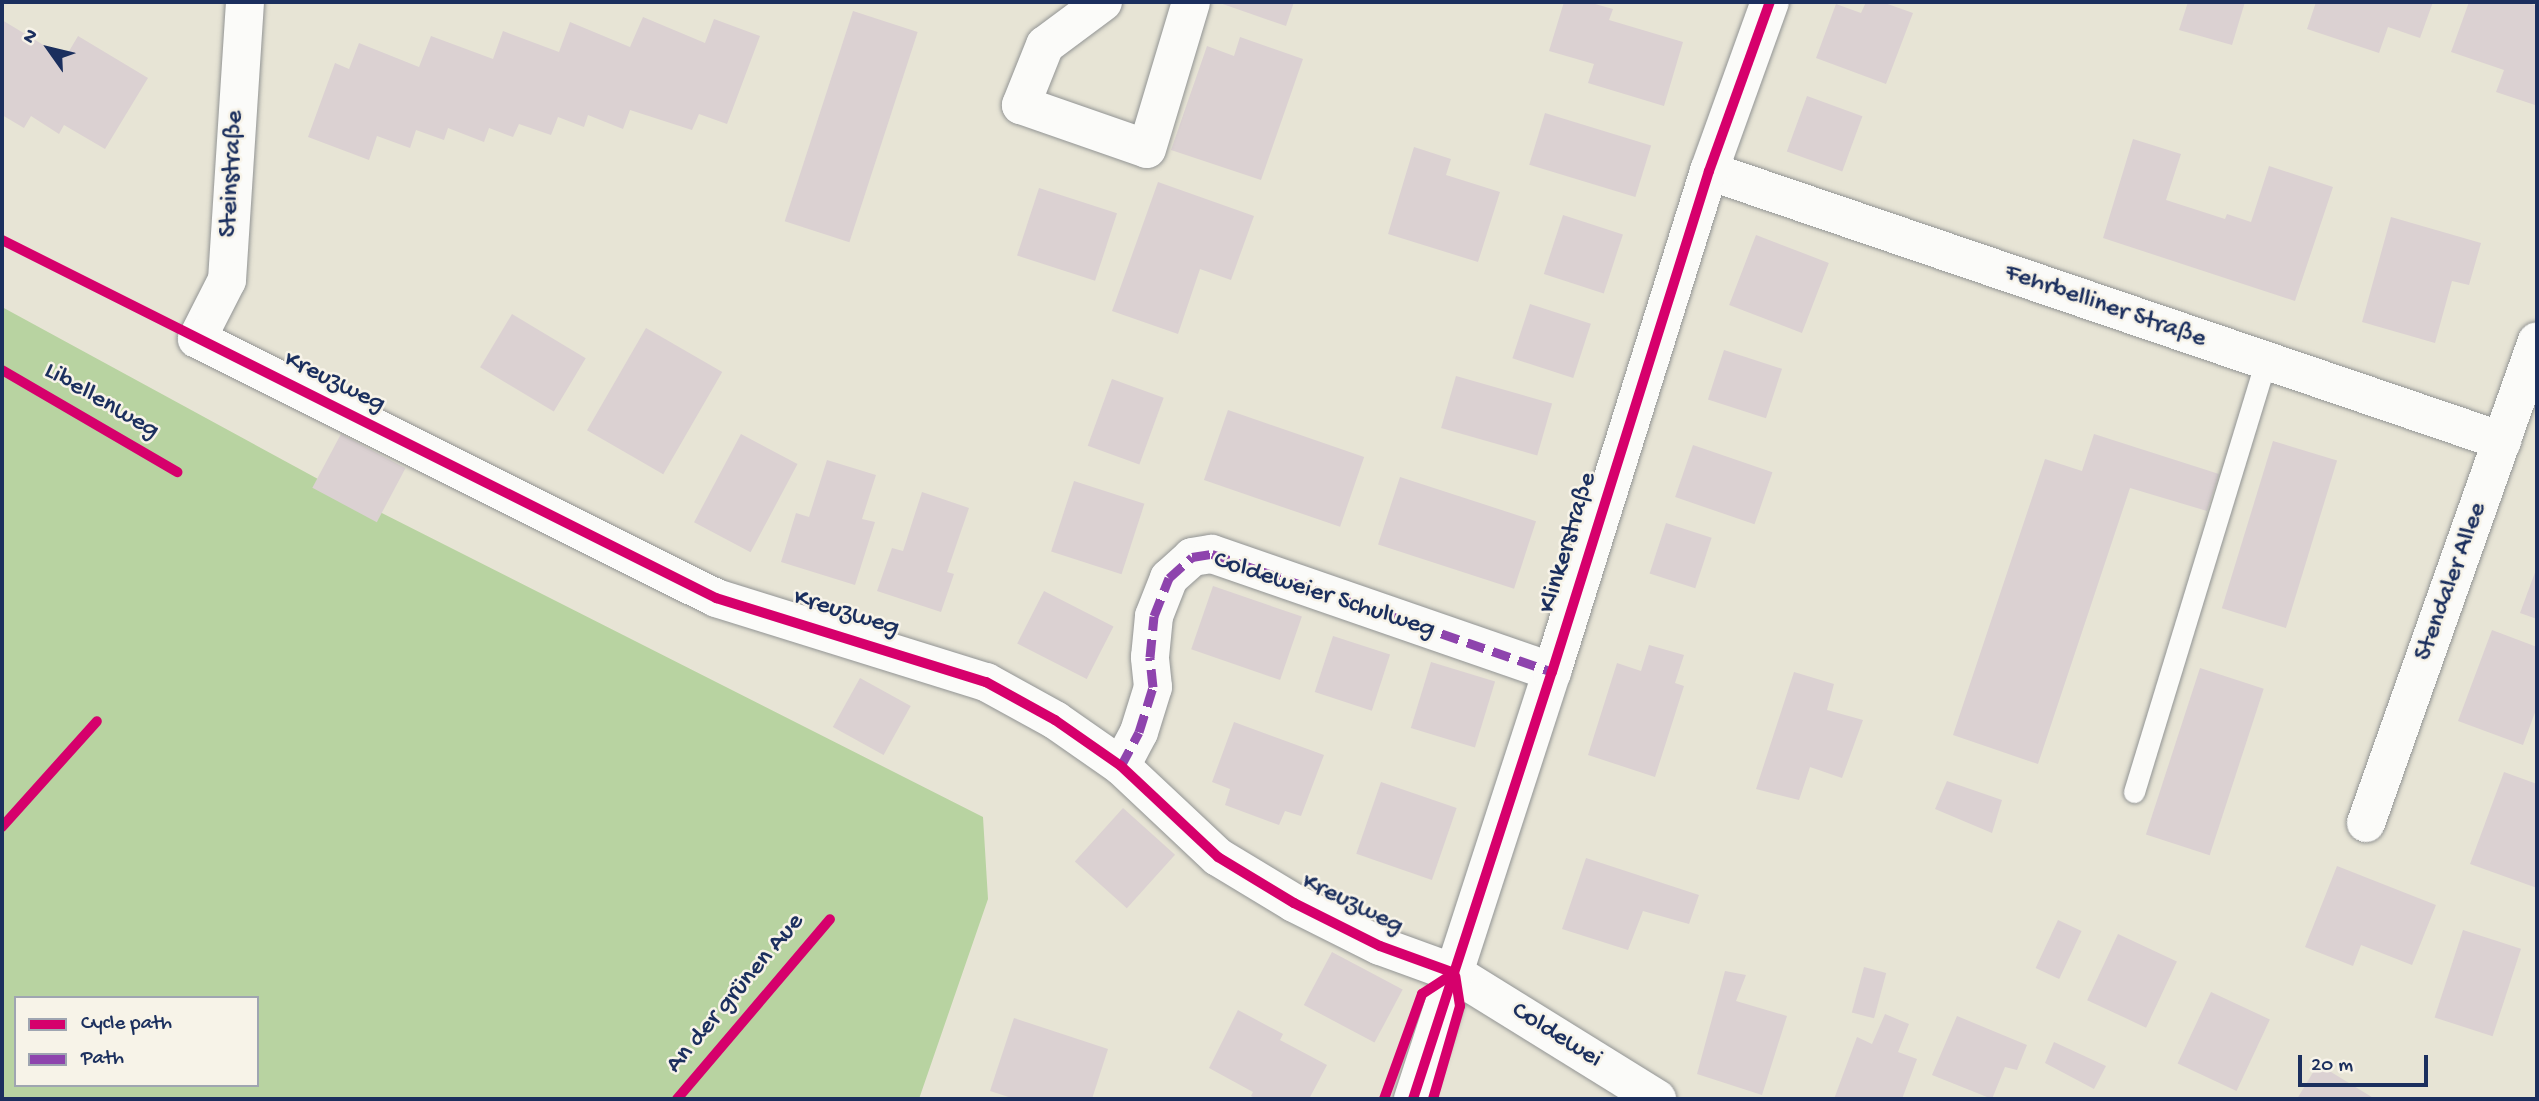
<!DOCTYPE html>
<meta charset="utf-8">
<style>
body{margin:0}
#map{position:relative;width:2539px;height:1101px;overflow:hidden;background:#e7e4d5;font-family:"Gochi Hand",sans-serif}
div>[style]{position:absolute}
.green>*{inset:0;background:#b8d3a1}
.building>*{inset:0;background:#dbd1d2;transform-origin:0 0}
.roads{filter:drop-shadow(0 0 2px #929494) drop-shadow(0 0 2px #929494)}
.service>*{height:21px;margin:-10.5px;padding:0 10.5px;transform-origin:10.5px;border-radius:10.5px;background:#fbfbf9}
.minor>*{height:38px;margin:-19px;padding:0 19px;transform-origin:19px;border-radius:19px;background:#fbfbf9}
.quiet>*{height:9px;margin-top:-4.5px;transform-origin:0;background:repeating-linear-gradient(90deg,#8e44ad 0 18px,transparent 0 27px)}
.cycleway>*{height:10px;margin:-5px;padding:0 5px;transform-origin:5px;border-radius:5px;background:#d6006c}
span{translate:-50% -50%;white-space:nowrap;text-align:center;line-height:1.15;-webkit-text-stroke:5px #f7f3e8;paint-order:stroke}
.street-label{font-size:26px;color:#1b2f5e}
.frame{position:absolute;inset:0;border:4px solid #1b2f5e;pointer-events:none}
.legend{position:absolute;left:14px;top:996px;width:245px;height:91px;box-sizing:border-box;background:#f7f3e8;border:2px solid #9fa5b1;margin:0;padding:9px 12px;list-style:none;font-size:21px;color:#1b2f5e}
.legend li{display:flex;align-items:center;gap:14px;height:35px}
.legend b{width:35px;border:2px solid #9fa5b1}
.north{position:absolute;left:14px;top:14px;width:70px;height:70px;-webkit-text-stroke:5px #f7f3e8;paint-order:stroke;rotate:304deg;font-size:19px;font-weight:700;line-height:28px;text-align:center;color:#1b2f5e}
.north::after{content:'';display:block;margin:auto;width:24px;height:32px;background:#1b2f5e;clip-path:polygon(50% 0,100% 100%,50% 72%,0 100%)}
.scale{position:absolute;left:2298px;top:1055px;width:130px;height:32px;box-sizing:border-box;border:4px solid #1b2f5e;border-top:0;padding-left:9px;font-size:21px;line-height:24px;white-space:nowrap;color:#1b2f5e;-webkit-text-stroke:5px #f7f3e8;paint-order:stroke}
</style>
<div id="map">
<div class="green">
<i style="clip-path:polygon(evenodd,2px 307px,364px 504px,983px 817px,988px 899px,919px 1099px,2px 1099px,2px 307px,16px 998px,257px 998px,257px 1085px,16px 1085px,16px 998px)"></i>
</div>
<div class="building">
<i style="clip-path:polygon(1217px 2px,1294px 2px,1286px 26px)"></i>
<i style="clip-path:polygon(1564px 2px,1588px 2px,1613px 9px,1609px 20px,1683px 42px,1664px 106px,1588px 83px,1594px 64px,1549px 51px)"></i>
<i style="clip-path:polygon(1866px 2px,1882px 2px,1913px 13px,1886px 84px,1816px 58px,1836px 4px,1861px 13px)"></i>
<i style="clip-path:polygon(2188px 2px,2245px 2px,2232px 45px,2179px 30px)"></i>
<i style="clip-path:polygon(2316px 2px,2433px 2px,2420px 38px,2388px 27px,2379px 53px,2307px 29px)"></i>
<i style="clip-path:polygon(2469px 2px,2526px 2px,2537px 6px,2535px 105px,2496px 92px,2504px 70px,2451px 52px)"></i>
<i style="left:853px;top:11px;width:68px;height:221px;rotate:18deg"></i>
<i style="clip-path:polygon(643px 17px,705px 43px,714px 19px,760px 36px,727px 124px,699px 114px,692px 130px,630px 110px,623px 129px,588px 115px,584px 127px,558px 117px,551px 135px,519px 124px,513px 137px,489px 128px,484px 142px,448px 128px,444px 140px,416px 130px,410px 148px,377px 136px,369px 160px,308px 137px,335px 63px,349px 69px,359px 43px,419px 67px,431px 36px,493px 59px,503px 31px,559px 52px,570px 22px,630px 47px)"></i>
<i style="clip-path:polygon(2px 20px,65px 58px,78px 36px,148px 78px,105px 149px,64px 125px,59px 134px,31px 116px,24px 128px,2px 115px)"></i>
<i style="clip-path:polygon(1240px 37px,1303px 59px,1261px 180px,1171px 150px,1207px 46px,1234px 56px)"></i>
<i style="left:1807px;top:96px;width:59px;height:59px;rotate:20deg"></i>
<i style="left:1545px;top:113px;width:111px;height:54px;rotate:17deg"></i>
<i style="clip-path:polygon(2133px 139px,2181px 154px,2166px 200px,2225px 219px,2227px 214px,2251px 222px,2269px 166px,2333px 187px,2295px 301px,2103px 238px)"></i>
<i style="clip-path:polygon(1414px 147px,1451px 159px,1446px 175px,1500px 192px,1478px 262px,1388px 234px)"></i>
<i style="clip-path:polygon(1158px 182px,1254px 216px,1231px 280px,1200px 269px,1178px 334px,1112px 311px)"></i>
<i style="left:1039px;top:188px;width:82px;height:71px;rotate:18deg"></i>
<i style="left:1563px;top:215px;width:63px;height:62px;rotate:18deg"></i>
<i style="clip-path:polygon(2391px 217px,2481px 243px,2469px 285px,2452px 281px,2435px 343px,2362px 322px)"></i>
<i style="left:1756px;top:235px;width:78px;height:75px;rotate:21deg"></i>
<i style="left:1530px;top:304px;width:64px;height:57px;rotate:18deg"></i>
<i style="left:512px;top:314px;width:86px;height:62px;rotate:31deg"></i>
<i style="left:646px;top:328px;width:88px;height:118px;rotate:30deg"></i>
<i style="left:1724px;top:350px;width:61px;height:52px;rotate:18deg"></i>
<i style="left:1456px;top:376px;width:100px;height:54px;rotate:16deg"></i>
<i style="left:1112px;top:379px;width:55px;height:71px;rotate:20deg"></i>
<i style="left:1228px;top:410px;width:144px;height:74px;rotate:19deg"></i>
<i style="left:341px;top:434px;width:73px;height:61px;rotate:28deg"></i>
<i style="left:741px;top:434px;width:64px;height:100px;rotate:28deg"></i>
<i style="clip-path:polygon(2094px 434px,2219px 474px,2207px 511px,2130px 488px,2038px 764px,1953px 735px,2045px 459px,2082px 471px)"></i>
<i style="left:2273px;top:441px;width:67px;height:175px;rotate:17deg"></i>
<i style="left:1693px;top:445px;width:84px;height:55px;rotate:19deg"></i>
<i style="clip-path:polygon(827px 460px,876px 475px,862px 519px,875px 522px,855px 585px,781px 562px,796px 513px,809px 517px)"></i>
<i style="left:1400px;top:477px;width:143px;height:71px;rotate:18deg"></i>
<i style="left:1074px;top:481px;width:74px;height:74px;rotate:18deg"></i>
<i style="clip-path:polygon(922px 492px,969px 508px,947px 572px,954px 574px,941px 612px,877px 591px,892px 548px,903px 551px)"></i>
<i style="left:1666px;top:523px;width:48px;height:53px;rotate:18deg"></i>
<i style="clip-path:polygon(2537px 567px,2537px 619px,2520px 613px)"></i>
<i style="left:1213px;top:586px;width:94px;height:67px;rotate:19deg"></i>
<i style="left:1044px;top:591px;width:78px;height:59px;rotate:27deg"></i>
<i style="clip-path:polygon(2492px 630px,2537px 647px,2537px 707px,2523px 745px,2458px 721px)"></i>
<i style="left:1333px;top:636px;width:60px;height:59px;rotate:18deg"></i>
<i style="clip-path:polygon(1649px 645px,1684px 655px,1675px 683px,1684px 686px,1655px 777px,1588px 755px,1617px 663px,1641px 671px)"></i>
<i style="left:1431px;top:662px;width:67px;height:69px;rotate:17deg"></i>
<i style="left:2200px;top:668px;width:67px;height:175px;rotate:18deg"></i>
<i style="clip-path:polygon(1794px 672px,1834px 684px,1827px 710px,1863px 720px,1842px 778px,1810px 767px,1799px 800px,1756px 789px)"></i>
<i style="left:860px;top:678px;width:58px;height:56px;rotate:29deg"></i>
<i style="clip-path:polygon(1234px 722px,1324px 755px,1301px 816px,1285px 811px,1279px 825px,1225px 805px,1230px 789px,1212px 782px)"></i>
<i style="clip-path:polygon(2504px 772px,2537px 784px,2537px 888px,2470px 864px)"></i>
<i style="clip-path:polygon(1947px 781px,2002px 800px,1992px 833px,1935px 809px)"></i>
<i style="left:1381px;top:782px;width:80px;height:76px;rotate:19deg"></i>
<i style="left:1123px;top:808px;width:70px;height:72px;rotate:42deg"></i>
<i style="clip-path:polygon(1586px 858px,1699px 895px,1689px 924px,1643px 911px,1628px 950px,1562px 929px)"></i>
<i style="clip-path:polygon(2337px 866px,2436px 905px,2412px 965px,2361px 945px,2353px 966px,2305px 947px)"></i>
<i style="left:2058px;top:920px;width:26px;height:53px;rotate:25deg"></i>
<i style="left:2463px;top:930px;width:61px;height:92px;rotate:18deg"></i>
<i style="left:2118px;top:934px;width:65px;height:73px;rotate:25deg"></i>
<i style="left:1332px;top:952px;width:80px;height:60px;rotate:28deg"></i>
<i style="left:1864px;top:967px;width:23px;height:47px;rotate:15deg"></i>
<i style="clip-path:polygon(1725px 971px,1746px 975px,1736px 1001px,1787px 1016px,1762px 1095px,1697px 1074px)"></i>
<i style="left:2211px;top:992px;width:65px;height:79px;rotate:25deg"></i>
<i style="clip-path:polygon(1238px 1010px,1283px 1034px,1280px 1040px,1327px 1065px,1309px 1099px,1257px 1099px,1251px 1096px,1253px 1092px,1209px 1068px)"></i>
<i style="clip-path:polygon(1885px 1014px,1909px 1024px,1898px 1052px,1917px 1059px,1902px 1099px,1834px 1099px,1857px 1037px,1872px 1044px)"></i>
<i style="clip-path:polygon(1957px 1016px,2027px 1045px,2017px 1070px,2005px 1067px,1992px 1099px,1932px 1075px)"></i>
<i style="clip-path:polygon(1014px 1018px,1108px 1049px,1092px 1099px,1015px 1099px,990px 1091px)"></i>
<i style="clip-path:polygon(2054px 1042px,2106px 1066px,2094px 1089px,2045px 1063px)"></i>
<i style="clip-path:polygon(2318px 1064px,2375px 1099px,2297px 1099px)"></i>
</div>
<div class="roads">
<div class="service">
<i style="left:2134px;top:792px;width:451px;rotate:-73deg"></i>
</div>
<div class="minor">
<i style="left:245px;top:2px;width:279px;rotate:93.7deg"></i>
<i style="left:227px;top:280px;width:66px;rotate:117deg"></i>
<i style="left:197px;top:339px;width:580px;rotate:26.52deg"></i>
<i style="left:716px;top:598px;width:283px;rotate:17.3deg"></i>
<i style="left:986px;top:682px;width:79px;rotate:28.8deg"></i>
<i style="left:1055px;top:720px;width:80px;rotate:34.9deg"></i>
<i style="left:1121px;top:766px;width:133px;rotate:43.2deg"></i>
<i style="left:1218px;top:857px;width:89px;rotate:31.2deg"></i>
<i style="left:1294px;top:903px;width:96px;rotate:26.6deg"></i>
<i style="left:1380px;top:946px;width:79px;rotate:20deg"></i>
<i style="left:1454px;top:973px;width:239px;rotate:31.8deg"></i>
<i style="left:1103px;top:2px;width:72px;rotate:143.4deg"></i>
<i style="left:1045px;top:45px;width:65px;rotate:111.8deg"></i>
<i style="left:1021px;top:105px;width:133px;rotate:19.2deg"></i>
<i style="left:1147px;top:149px;width:153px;rotate:-73.3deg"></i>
<i style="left:1709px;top:171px;width:838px;rotate:18.8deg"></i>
<i style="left:1121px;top:766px;width:38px;rotate:-62deg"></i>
<i style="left:1139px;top:732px;width:47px;rotate:-72.7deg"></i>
<i style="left:1153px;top:687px;width:30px;rotate:-96deg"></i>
<i style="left:1150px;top:657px;width:41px;rotate:-84.4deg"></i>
<i style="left:1154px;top:616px;width:41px;rotate:-68.5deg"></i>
<i style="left:1169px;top:578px;width:31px;rotate:-42deg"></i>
<i style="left:1192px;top:557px;width:20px;rotate:-9deg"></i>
<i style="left:1212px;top:554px;width:360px;rotate:19.1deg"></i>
<i style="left:2366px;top:823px;width:511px;rotate:-70.47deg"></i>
<i style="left:1413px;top:1099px;width:449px;rotate:-72deg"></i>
<i style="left:1552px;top:672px;width:525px;rotate:-72.6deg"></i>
<i style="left:1709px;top:171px;width:180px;rotate:-70.2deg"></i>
</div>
</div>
<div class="quiet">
<i style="left:1121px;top:766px;width:38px;rotate:-62deg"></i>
<i style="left:1139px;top:732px;width:47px;rotate:-72.7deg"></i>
<i style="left:1153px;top:687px;width:30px;rotate:-96deg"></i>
<i style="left:1150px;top:657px;width:41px;rotate:-84.4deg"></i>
<i style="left:1154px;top:616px;width:41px;rotate:-68.5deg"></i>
<i style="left:1169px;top:578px;width:31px;rotate:-42deg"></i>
<i style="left:1192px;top:557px;width:20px;rotate:-9deg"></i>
<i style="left:1212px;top:554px;width:360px;rotate:19.1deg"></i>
</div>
<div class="cycleway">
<i style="left:2px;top:240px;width:799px;rotate:26.63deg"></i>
<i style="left:716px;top:598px;width:283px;rotate:17.3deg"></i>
<i style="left:986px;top:682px;width:79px;rotate:28.8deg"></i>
<i style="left:1055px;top:720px;width:80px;rotate:34.9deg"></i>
<i style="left:1121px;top:766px;width:133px;rotate:43.2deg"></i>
<i style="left:1218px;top:857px;width:89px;rotate:31.2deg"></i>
<i style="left:1294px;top:903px;width:96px;rotate:26.6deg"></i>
<i style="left:1380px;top:946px;width:79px;rotate:20deg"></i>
<i style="left:2px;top:370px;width:203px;rotate:30.2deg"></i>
<i style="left:2px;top:827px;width:142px;rotate:-48.1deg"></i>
<i style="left:677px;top:1099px;width:236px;rotate:-49.6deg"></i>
<i style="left:1384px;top:1099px;width:112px;rotate:-70.1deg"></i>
<i style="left:1422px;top:994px;width:38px;rotate:-33deg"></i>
<i style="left:1413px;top:1099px;width:449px;rotate:-72deg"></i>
<i style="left:1552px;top:672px;width:525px;rotate:-72.6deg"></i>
<i style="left:1709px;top:171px;width:180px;rotate:-70.2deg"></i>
<i style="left:1433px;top:1099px;width:97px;rotate:-73.8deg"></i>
<i style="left:1460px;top:1006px;width:30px;rotate:-99deg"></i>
</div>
<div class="street-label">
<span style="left:233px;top:174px;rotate:-87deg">Steinstraße</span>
<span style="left:2105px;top:307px;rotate:19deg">Fehrbelliner Straße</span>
<span style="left:334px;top:383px;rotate:26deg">Kreuzweg</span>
<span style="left:101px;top:402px;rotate:30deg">Libellenweg</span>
<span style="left:1569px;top:543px;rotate:-73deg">Klinkerstraße</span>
<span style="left:2452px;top:582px;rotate:-70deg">Stendaler Allee</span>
<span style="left:1324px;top:596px;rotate:18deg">Coldeweier Schulweg</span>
<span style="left:846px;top:614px;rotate:17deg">Kreuzweg</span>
<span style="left:1352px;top:905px;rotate:26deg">Kreuzweg</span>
<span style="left:736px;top:994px;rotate:-50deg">An der grünen Aue</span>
<span style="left:1556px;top:1036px;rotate:32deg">Coldewei</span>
</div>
<div class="frame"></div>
<ul class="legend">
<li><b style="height:9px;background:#d6006c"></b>Cycle path</li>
<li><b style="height:9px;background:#8e44ad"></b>Path</li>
</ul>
<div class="north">N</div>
<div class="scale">20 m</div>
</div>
